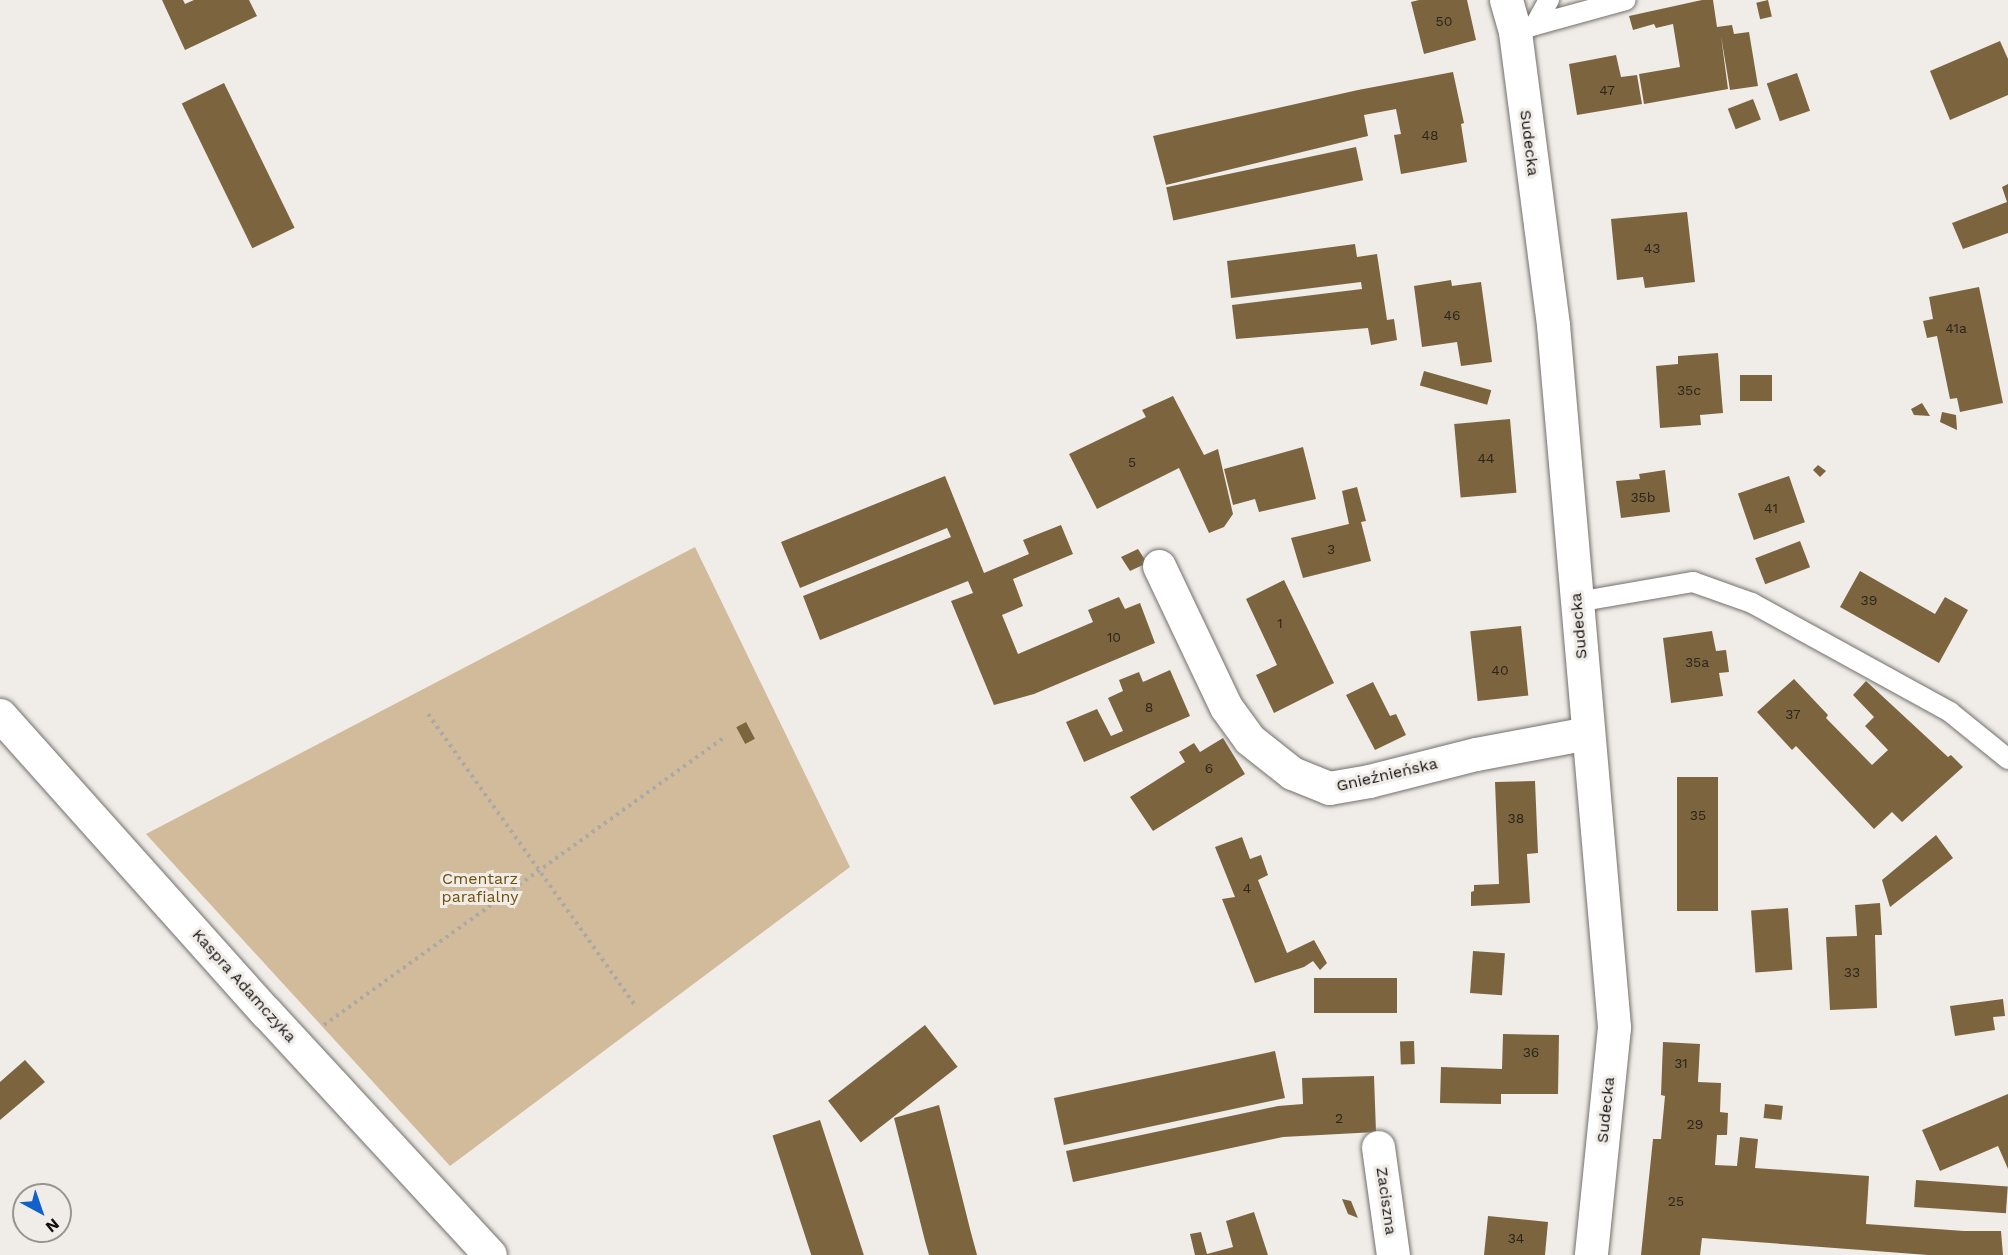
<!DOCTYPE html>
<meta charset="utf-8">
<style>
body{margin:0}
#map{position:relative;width:2008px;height:1255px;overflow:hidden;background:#f0ede9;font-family:"Work Sans",sans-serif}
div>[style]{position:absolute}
.green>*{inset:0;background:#d1bb9a}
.building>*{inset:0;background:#7c643f;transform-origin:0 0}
.path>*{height:4px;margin-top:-2px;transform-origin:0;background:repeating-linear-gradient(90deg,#aba9a6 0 3px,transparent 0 7.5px)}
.roads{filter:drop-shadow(0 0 2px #73706c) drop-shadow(0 0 2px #73706c)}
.lane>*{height:20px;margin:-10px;padding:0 10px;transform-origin:10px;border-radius:10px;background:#fff}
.street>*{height:33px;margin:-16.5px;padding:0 16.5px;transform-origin:16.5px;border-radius:16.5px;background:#fff}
span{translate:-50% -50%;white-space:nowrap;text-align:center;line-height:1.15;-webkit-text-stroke:6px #f0ede9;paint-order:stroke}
.number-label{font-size:14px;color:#2c251b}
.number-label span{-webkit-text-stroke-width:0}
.street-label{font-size:16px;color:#11100f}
.park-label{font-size:16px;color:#724f08}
.north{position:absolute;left:12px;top:1183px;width:60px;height:60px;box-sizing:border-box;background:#f0ede9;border:2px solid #979592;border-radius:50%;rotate:140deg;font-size:16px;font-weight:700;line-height:24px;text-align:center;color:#11100f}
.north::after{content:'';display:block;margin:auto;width:21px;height:27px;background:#1260ca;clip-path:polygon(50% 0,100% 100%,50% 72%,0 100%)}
</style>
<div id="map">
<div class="green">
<i style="clip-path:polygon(695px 547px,850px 867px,450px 1166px,146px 834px)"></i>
</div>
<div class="building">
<i style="clip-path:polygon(162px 0,183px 0,185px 4px,194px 0,249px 0,257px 16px,185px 50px)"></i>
<i style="clip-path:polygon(1419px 0,1467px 0,1476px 40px,1424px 54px,1411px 2px)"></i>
<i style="clip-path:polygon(1702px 0,1713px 0,1717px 27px,1732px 25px,1734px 34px,1749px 32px,1758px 86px,1730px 90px,1721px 36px,1728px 89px,1644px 104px,1639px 74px,1680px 67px,1673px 24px,1656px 28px,1654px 24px,1633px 30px,1629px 16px)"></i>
<i style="left:1768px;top:0;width:17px;height:12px;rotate:77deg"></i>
<i style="clip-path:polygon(2000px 41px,2008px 59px,2008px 95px,1950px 120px,1930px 71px)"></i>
<i style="clip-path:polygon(1616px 55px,1621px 77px,1637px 75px,1642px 104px,1577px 115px,1569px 64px)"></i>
<i style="clip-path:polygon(1453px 72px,1464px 123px,1461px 124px,1467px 162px,1401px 174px,1394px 135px,1401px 134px,1396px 109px,1364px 115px,1368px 136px,1166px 185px,1153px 136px,1358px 90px)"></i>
<i style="left:1797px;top:73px;width:40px;height:32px;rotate:71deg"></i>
<i style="left:224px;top:83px;width:161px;height:47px;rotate:64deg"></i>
<i style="left:1753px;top:99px;width:22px;height:27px;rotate:69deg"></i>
<i style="left:1356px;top:147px;width:34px;height:194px;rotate:78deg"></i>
<i style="clip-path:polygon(2008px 184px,2008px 233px,1963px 249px,1952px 223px,2007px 202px,2002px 187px)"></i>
<i style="clip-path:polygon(1687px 212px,1695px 282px,1645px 288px,1643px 277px,1617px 280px,1611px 219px)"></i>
<i style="clip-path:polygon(1355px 244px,1357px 257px,1377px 254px,1387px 320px,1394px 319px,1397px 340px,1371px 345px,1368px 328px,1236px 339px,1232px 305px,1362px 289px,1361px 282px,1231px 298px,1227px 261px)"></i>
<i style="clip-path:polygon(1451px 280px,1452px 286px,1481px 282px,1492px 362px,1461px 366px,1457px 342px,1422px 347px,1414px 286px)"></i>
<i style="clip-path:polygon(1979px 287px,2003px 403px,1960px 412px,1957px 398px,1950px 399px,1937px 336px,1927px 338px,1923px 321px,1933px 319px,1929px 297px)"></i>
<i style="clip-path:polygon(1718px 353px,1723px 413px,1700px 415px,1701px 425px,1660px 428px,1656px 366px,1678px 364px,1678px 356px)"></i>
<i style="left:1424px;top:371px;width:70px;height:15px;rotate:16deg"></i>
<i style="left:1740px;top:375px;width:32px;height:26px"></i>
<i style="clip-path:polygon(1173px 396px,1204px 455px,1218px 449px,1233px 514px,1224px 527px,1209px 533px,1179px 468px,1097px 509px,1069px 454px,1146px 417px,1142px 410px)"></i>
<i style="clip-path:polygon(1922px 403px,1930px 416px,1914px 415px,1911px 409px)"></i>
<i style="clip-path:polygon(1942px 412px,1956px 415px,1957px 430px,1940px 422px)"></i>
<i style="left:1510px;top:419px;width:74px;height:56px;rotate:85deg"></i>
<i style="clip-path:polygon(1303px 447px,1316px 499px,1259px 512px,1255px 499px,1233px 505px,1224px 469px)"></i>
<i style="clip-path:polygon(1818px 465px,1826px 471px,1820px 477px,1813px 470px)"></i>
<i style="clip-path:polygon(1665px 470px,1670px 512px,1621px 518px,1616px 481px,1640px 479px,1639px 474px)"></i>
<i style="clip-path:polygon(945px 476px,984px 573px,1029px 554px,1023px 540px,1061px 525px,1073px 554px,1013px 579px,1023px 606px,1002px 615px,1018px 654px,1093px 622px,1088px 610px,1119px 597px,1125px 609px,1140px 603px,1155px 643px,1034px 694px,994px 705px,951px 601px,973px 593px,968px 581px,820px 640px,803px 596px,951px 537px,947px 528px,800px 588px,781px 542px)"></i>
<i style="left:1789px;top:476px;width:49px;height:54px;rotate:71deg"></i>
<i style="clip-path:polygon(1357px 487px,1366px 521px,1361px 522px,1371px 561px,1303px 578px,1291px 538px,1349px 524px,1342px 491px)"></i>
<i style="left:1800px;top:541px;width:28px;height:48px;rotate:69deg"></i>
<i style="clip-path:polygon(1138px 549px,1147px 563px,1130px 571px,1121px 557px)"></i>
<i style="clip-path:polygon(1860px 571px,1935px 614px,1945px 597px,1968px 610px,1939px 663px,1840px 607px)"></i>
<i style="clip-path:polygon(1284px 580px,1334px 683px,1274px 713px,1256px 675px,1277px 665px,1246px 599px)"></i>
<i style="left:1521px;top:626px;width:70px;height:51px;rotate:84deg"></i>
<i style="clip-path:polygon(1712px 631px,1716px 651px,1726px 650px,1729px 672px,1719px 673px,1723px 696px,1671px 703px,1663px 638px)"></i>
<i style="clip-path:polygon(1170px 670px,1190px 716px,1084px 762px,1066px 722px,1097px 709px,1111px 736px,1123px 731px,1108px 698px,1123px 691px,1119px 680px,1139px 672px,1143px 682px)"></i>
<i style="clip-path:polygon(1794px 679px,1828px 715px,1826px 718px,1872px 765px,1888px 750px,1865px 726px,1874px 717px,1853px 695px,1866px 681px,1948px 757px,1951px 755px,1963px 767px,1902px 822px,1892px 812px,1874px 829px,1796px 746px,1792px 750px,1757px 712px)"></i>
<i style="clip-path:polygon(1373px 682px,1390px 716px,1396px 714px,1406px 735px,1375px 750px,1346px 695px)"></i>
<i style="left:746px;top:722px;width:19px;height:11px;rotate:62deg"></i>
<i style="clip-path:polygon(1223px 738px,1245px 774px,1153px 831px,1130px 797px,1185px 762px,1179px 752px,1194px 743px,1200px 752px)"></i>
<i style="left:1718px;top:777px;width:134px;height:41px;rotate:90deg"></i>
<i style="clip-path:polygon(1535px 781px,1538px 853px,1527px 854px,1530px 903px,1471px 906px,1471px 892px,1474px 891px,1474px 885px,1499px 884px,1495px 782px)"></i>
<i style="clip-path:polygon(1936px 835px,1953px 858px,1890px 907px,1882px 880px)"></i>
<i style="clip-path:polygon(1242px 837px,1250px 859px,1261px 855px,1268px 875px,1258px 880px,1287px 953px,1314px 940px,1327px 963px,1320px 970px,1313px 961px,1304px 967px,1255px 983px,1222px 899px,1235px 897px,1215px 847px)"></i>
<i style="clip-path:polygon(1880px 903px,1882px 935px,1875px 935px,1877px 1008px,1830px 1010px,1826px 937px,1857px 936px,1855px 905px)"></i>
<i style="left:1788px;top:908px;width:62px;height:37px;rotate:86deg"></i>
<i style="left:1473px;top:951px;width:32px;height:42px;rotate:4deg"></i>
<i style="left:1397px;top:978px;width:35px;height:83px;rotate:90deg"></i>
<i style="clip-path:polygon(2003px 999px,2005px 1016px,1993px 1017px,1995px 1030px,1955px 1036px,1950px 1006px)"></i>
<i style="left:925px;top:1025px;width:53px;height:123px;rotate:52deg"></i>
<i style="clip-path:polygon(1503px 1034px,1559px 1035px,1558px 1094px,1501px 1094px,1501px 1104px,1440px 1103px,1441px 1067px,1502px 1069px)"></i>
<i style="left:1414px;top:1041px;width:23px;height:14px;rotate:88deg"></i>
<i style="clip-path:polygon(1663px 1042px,1700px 1044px,1698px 1082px,1721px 1083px,1720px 1112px,1728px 1113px,1727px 1135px,1717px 1135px,1715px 1165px,1737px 1166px,1740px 1137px,1758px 1139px,1755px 1168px,1869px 1176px,1866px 1224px,1964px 1231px,2001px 1231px,2003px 1255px,1928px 1255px,1702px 1238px,1700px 1255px,1641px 1255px,1653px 1139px,1661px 1139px,1665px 1096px,1661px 1095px)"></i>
<i style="left:1275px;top:1051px;width:48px;height:226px;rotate:78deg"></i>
<i style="clip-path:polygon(25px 1060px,45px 1082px,0 1120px,0 1082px)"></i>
<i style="clip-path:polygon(1374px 1076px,1376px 1132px,1283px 1137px,1073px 1182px,1066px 1151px,1278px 1106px,1303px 1104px,1302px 1078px)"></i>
<i style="clip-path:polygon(2008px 1094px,2008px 1169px,1998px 1146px,1940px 1171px,1922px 1130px)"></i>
<i style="left:1765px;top:1104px;width:18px;height:14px;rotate:6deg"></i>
<i style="clip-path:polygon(939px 1105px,970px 1229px,977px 1255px,929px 1255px,925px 1241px,894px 1118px)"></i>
<i style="left:820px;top:1120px;width:142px;height:50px;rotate:72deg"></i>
<i style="left:1916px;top:1180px;width:92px;height:27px;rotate:4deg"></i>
<i style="clip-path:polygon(1342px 1199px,1351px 1201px,1358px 1218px,1348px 1214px)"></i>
<i style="clip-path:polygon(1254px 1212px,1268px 1255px,1195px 1255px,1190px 1234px,1201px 1232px,1207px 1254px,1233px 1247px,1226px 1221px)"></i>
<i style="clip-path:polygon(1488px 1216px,1548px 1222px,1545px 1255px,1484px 1255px)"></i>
</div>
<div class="path">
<i style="left:428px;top:714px;width:357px;rotate:54.6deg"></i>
<i style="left:324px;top:1025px;width:494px;rotate:-35.7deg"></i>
</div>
<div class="roads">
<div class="lane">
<i style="left:1535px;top:25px;width:94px;rotate:-15.4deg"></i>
<i style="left:1529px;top:27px;width:6px;rotate:-18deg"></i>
<i style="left:1535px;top:25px;width:29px;rotate:-61deg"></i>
<i style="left:1577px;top:602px;width:118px;rotate:-9.8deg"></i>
<i style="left:1693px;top:582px;width:63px;rotate:19.6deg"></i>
<i style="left:1752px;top:603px;width:226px;rotate:28.8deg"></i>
<i style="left:1950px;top:712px;width:75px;rotate:39deg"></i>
</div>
<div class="street">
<i style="left:1506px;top:0;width:33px;rotate:74deg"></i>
<i style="left:1515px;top:32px;width:295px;rotate:82.6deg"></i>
<i style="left:1553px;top:325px;width:705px;rotate:85.03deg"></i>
<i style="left:1614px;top:1027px;width:229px;rotate:95.8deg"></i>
<i style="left:1159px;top:566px;width:156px;rotate:64.6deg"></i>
<i style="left:1226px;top:707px;width:39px;rotate:54deg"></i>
<i style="left:1249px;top:739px;width:55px;rotate:38.3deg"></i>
<i style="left:1292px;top:773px;width:40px;rotate:22deg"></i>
<i style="left:1329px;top:788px;width:41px;rotate:-9.9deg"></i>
<i style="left:1369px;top:781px;width:110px;rotate:-14.2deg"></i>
<i style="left:1476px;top:754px;width:114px;rotate:-10.6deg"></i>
<i style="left:0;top:715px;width:399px;rotate:48.2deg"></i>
<i style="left:266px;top:1012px;width:330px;rotate:47.3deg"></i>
<i style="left:1378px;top:1147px;width:109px;rotate:82.1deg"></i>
</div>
</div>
<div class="number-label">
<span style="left:1444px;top:21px">50</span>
<span style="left:1607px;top:90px">47</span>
<span style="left:1430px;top:135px">48</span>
<span style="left:1652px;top:248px">43</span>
<span style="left:1452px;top:315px">46</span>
<span style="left:1956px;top:328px">41a</span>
<span style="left:1689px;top:390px">35c</span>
<span style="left:1486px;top:458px">44</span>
<span style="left:1132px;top:462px">5</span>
<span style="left:1643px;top:497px">35b</span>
<span style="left:1771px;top:508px">41</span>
<span style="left:1331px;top:549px">3</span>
<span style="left:1869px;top:600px">39</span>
<span style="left:1280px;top:623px">1</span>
<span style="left:1114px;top:637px">10</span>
<span style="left:1697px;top:662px">35a</span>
<span style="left:1500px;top:670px">40</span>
<span style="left:1149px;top:707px">8</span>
<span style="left:1793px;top:714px">37</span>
<span style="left:1209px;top:768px">6</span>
<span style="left:1698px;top:815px">35</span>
<span style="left:1516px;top:818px">38</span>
<span style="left:1247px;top:888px">4</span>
<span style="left:1852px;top:972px">33</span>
<span style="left:1531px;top:1052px">36</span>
<span style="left:1681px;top:1063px">31</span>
<span style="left:1339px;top:1118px">2</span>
<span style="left:1695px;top:1124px">29</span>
<span style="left:1676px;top:1201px">25</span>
<span style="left:1516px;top:1238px">34</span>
</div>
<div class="street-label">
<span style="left:1529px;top:143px;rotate:83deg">Sudecka</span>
<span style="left:1579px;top:626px;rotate:-95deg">Sudecka</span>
<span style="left:1387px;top:775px;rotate:-13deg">Gnieźnieńska</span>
<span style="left:244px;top:986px;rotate:48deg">Kaspra Adamczyka</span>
<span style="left:1606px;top:1110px;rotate:-84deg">Sudecka</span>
<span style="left:1386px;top:1201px;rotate:82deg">Zaciszna</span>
</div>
<div class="park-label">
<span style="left:480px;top:888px">Cmentarz<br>parafialny</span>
</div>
<div class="north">N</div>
</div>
